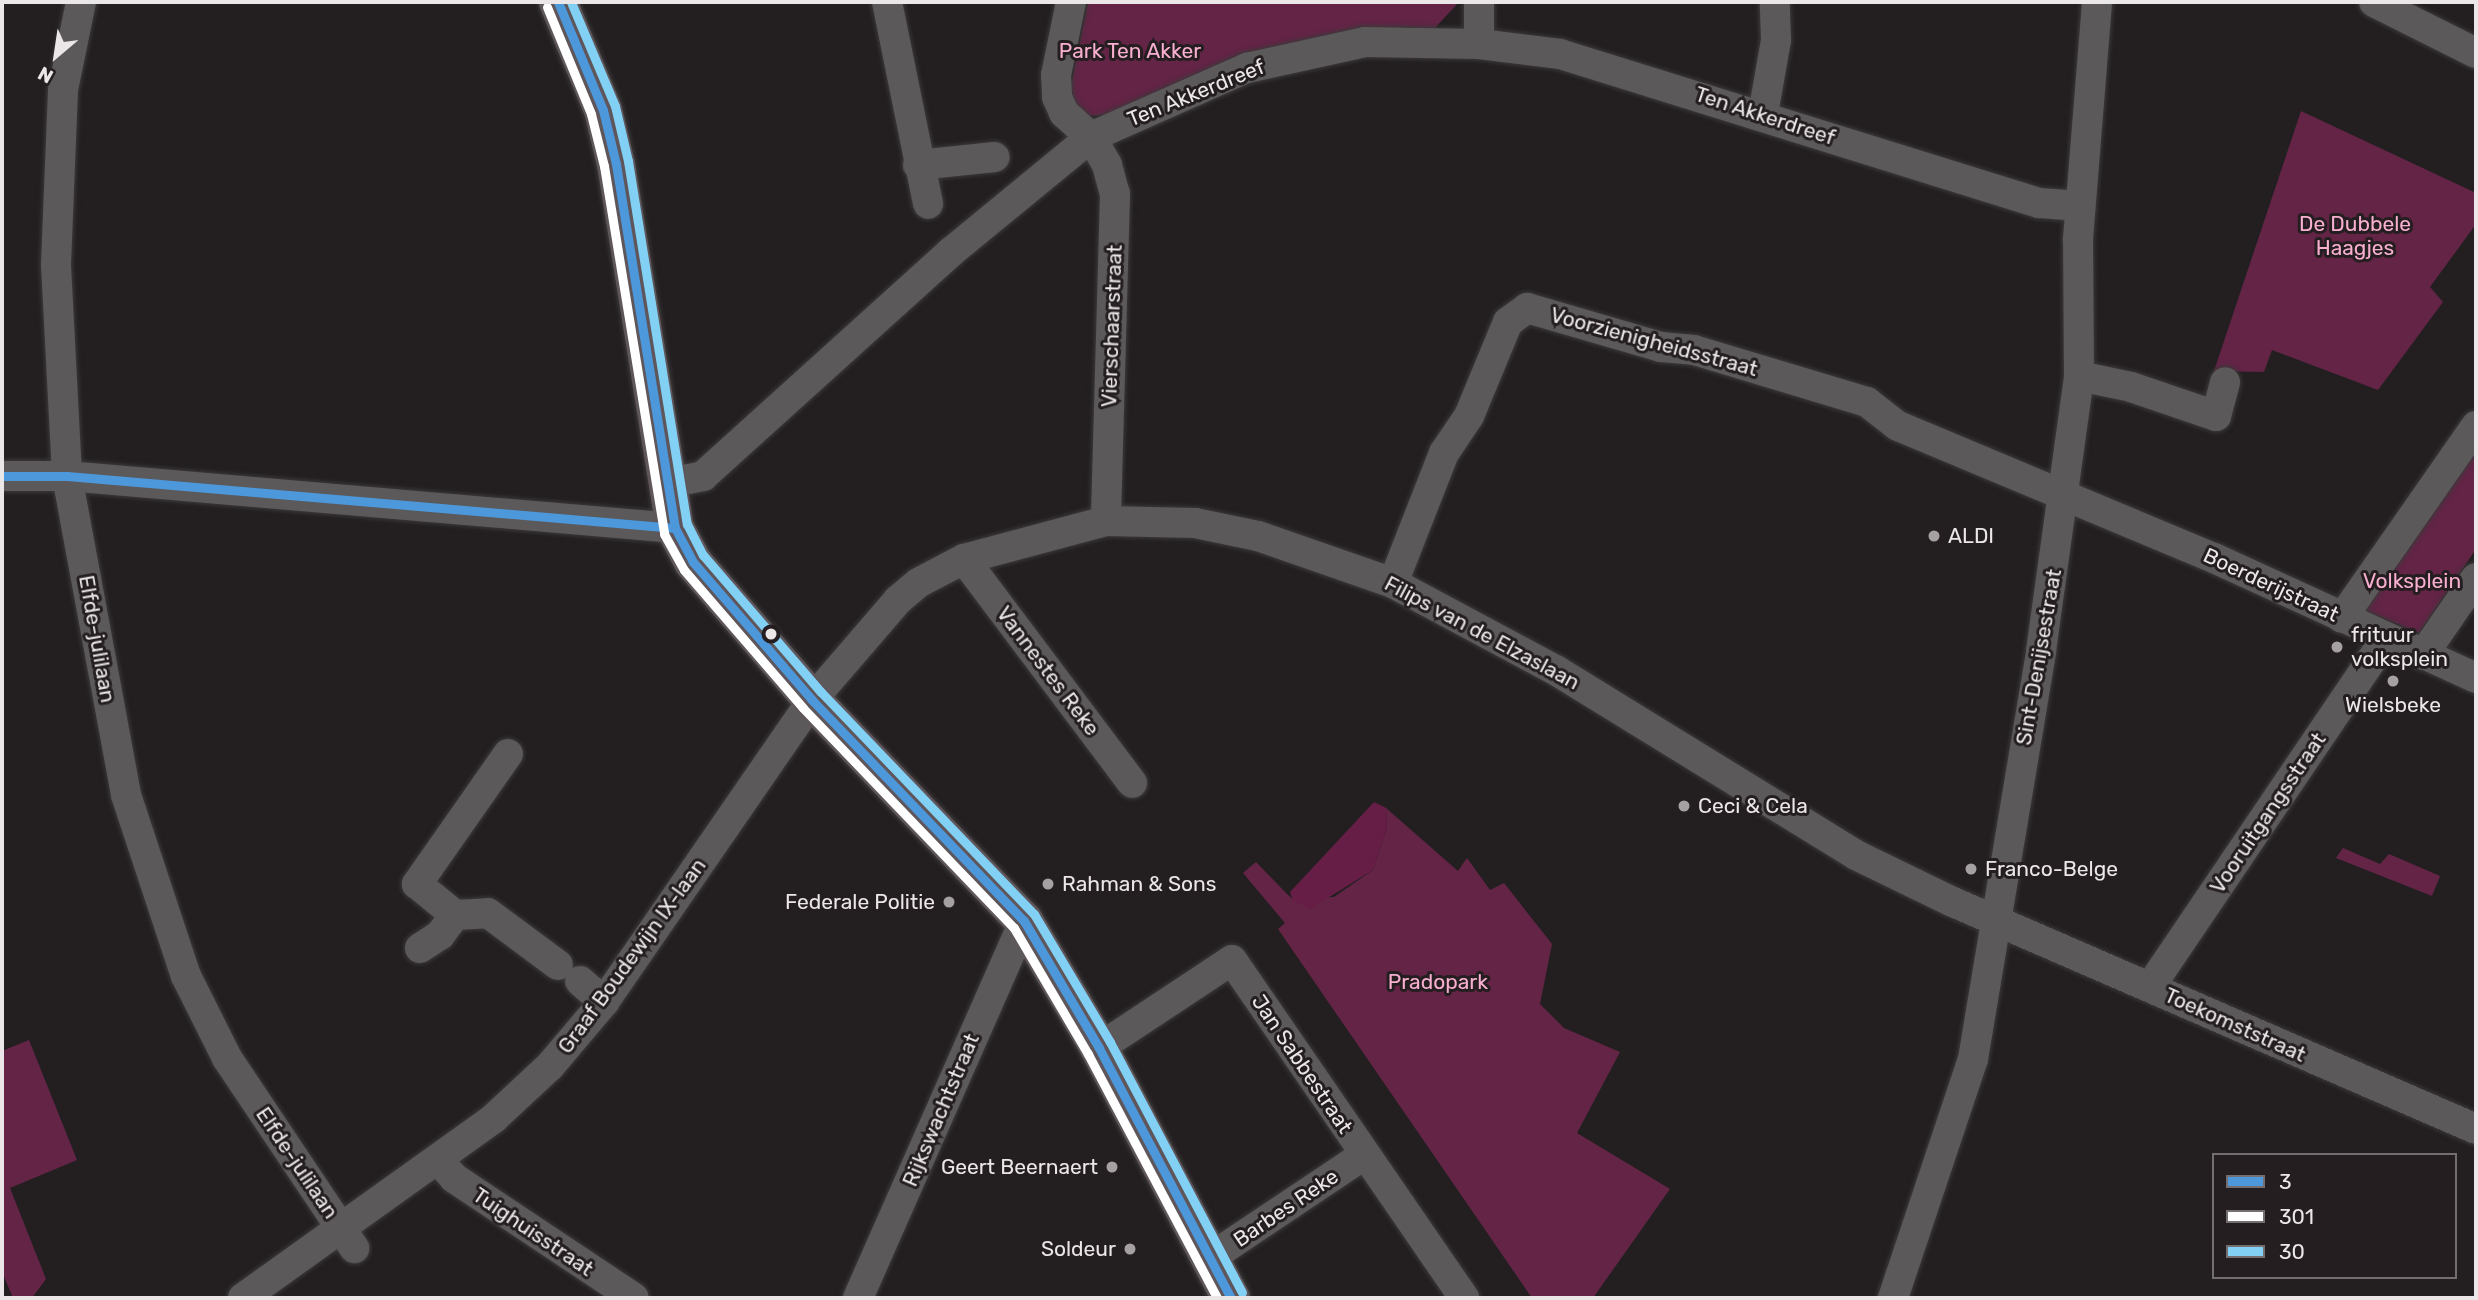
<!DOCTYPE html>
<style>
body{margin:0}
#map{position:relative;width:2478px;height:1300px;overflow:hidden;background:#231f21;font-family:Rubik,sans-serif}
div>[style]{position:absolute}
.green>*{inset:0;background:#632446}
.forest>*{inset:0;background:#661e46}
.roads{filter:drop-shadow(0 0 2px #3c393a) drop-shadow(0 0 2px #3c393a)}
.minor>*{height:30px;margin:-15px;padding:0 15px;transform-origin:15px;border-radius:15px;background:#5b595a}
.major>*{height:38px;margin:-19px;padding:0 19px;transform-origin:19px;border-radius:19px;background:#5e565a}
.bus-1>*{height:9px;margin:-4.5px;padding:0 4.5px;transform-origin:4.5px;border-radius:4.5px;background:#4d97db}
.bus-2>*{height:9px;margin:-4.5px;padding:0 4.5px;transform-origin:4.5px;border-radius:4.5px;background:#fff}
.bus-3>*{height:9px;margin:-4.5px;padding:0 4.5px;transform-origin:4.5px;border-radius:4.5px;background:#83d0f5}
.dots>*{width:19px;height:19px;translate:-50% -50%;box-sizing:border-box;border:4px solid #241e20;border-radius:50%}
span{translate:-50% -50%;white-space:nowrap;text-align:center;line-height:1.15;-webkit-text-stroke:6px #241e20;paint-order:stroke}
.park-label{font-size:21px;color:#f8afd0}
.street-label{font-size:21px;color:#ebe7e9}
.poi-label{font-size:21px;color:#ebe7e9}
.left{translate:0 -50%;text-align:left}
.right{translate:-100% -50%;text-align:right}
.frame{position:absolute;inset:0;border:4px solid #ebe7e9;pointer-events:none}
.legend{position:absolute;left:2212px;top:1153px;width:245px;height:126px;box-sizing:border-box;background:#241e20;border:2px solid #746e70;margin:0;padding:9px 12px;list-style:none;font-size:21px;color:#ebe7e9}
.legend li{display:flex;align-items:center;gap:14px;height:35px}
.legend b{width:35px;border:2px solid #746e70}
.north{position:absolute;left:21px;top:21px;width:70px;height:70px;-webkit-text-stroke:5px #241e20;paint-order:stroke;rotate:209deg;font-size:19px;font-weight:700;line-height:28px;text-align:center;color:#ebe7e9}
.north::after{content:'';display:block;margin:auto;width:24px;height:32px;background:#ebe7e9;clip-path:polygon(50% 0,100% 100%,50% 72%,0 100%)}
</style>
<div id="map">
<div class="green">
<i style="clip-path:polygon(1088px 2px,1459px 2px,1434px 29px,1406px 27px,1342px 34px,1240px 60px,1104px 115px,1085px 116px,1074px 103px,1071px 85px)"></i>
<i style="clip-path:polygon(2301px 111px,2476px 193px,2476px 224px,2430px 287px,2443px 302px,2378px 390px,2272px 350px,2264px 372px,2214px 371px)"></i>
<i style="clip-path:polygon(2476px 426px,2476px 549px,2419px 633px,2352px 605px)"></i>
<i style="clip-path:polygon(1386px 808px,1458px 871px,1467px 858px,1490px 890px,1504px 883px,1552px 944px,1540px 1004px,1564px 1028px,1620px 1052px,1577px 1133px,1670px 1189px,1593px 1298px,1532px 1298px,1278px 929px,1285px 923px,1243px 873px,1256px 862px,1292px 899px,1334px 897px,1373px 870px,1387px 828px)"></i>
<i style="clip-path:polygon(2343px 848px,2380px 864px,2389px 854px,2440px 876px,2432px 896px,2336px 858px)"></i>
<i style="clip-path:polygon(29px 1040px,77px 1160px,10px 1188px,46px 1279px,32px 1298px,13px 1298px,2px 1272px,2px 1051px)"></i>
</div>
<div class="forest">
<i style="clip-path:polygon(1374px 802px,1386px 808px,1387px 828px,1373px 870px,1310px 909px,1292px 899px,1290px 892px)"></i>
</div>
<div class="roads">
<div class="minor">
<i style="left:81px;top:2px;width:90px;rotate:101.6deg"></i>
<i style="left:63px;top:90px;width:175px;rotate:92.3deg"></i>
<i style="left:56px;top:265px;width:211px;rotate:87deg"></i>
<i style="left:67px;top:476px;width:324px;rotate:79.5deg"></i>
<i style="left:126px;top:795px;width:191px;rotate:71.7deg"></i>
<i style="left:186px;top:976px;width:92px;rotate:63.4deg"></i>
<i style="left:227px;top:1058px;width:229px;rotate:56.2deg"></i>
<i style="left:887px;top:2px;width:206px;rotate:78.5deg"></i>
<i style="left:1071px;top:2px;width:75px;rotate:101.6deg"></i>
<i style="left:1056px;top:75px;width:22px;rotate:87deg"></i>
<i style="left:1057px;top:97px;width:17px;rotate:66deg"></i>
<i style="left:1064px;top:113px;width:36px;rotate:42deg"></i>
<i style="left:1091px;top:137px;width:32px;rotate:60deg"></i>
<i style="left:1107px;top:165px;width:30px;rotate:75deg"></i>
<i style="left:1115px;top:194px;width:327px;rotate:91.6deg"></i>
<i style="left:2374px;top:2px;width:114px;rotate:26.6deg"></i>
<i style="left:1479px;top:44px;width:42px;rotate:-90deg"></i>
<i style="left:1763px;top:114px;width:75px;rotate:-80deg"></i>
<i style="left:1776px;top:40px;width:38px;rotate:-92deg"></i>
<i style="left:918px;top:165px;width:77px;rotate:-5.9deg"></i>
<i style="left:2079px;top:376px;width:53px;rotate:11.9deg"></i>
<i style="left:2131px;top:387px;width:90px;rotate:18.8deg"></i>
<i style="left:2216px;top:416px;width:35px;rotate:-75deg"></i>
<i style="left:2px;top:476px;width:65px"></i>
<i style="left:67px;top:476px;width:610px;rotate:4.89deg"></i>
<i style="left:668px;top:483px;width:36px;rotate:-11deg"></i>
<i style="left:703px;top:476px;width:334px;rotate:-42.1deg"></i>
<i style="left:951px;top:252px;width:181px;rotate:-39.4deg"></i>
<i style="left:1091px;top:137px;width:171px;rotate:-23.9deg"></i>
<i style="left:1247px;top:68px;width:121px;rotate:-12.4deg"></i>
<i style="left:1365px;top:42px;width:114px;rotate:1deg"></i>
<i style="left:1479px;top:44px;width:82px;rotate:7deg"></i>
<i style="left:1560px;top:54px;width:502px;rotate:17.28deg"></i>
<i style="left:2039px;top:203px;width:41px;rotate:4.2deg"></i>
<i style="left:964px;top:559px;width:280px;rotate:53.1deg"></i>
<i style="left:1393px;top:583px;width:140px;rotate:-68.6deg"></i>
<i style="left:1444px;top:453px;width:45px;rotate:-56deg"></i>
<i style="left:1469px;top:416px;width:102px;rotate:-67.5deg"></i>
<i style="left:1508px;top:322px;width:24px;rotate:-36deg"></i>
<i style="left:1527px;top:308px;width:140px;rotate:16.2deg"></i>
<i style="left:1661px;top:347px;width:33px;rotate:5deg"></i>
<i style="left:1694px;top:350px;width:181px;rotate:16.7deg"></i>
<i style="left:1867px;top:402px;width:39px;rotate:38deg"></i>
<i style="left:1898px;top:426px;width:342px;rotate:22.7deg"></i>
<i style="left:2214px;top:558px;width:288px;rotate:24.6deg"></i>
<i style="left:2342px;top:618px;width:234px;rotate:-55.1deg"></i>
<i style="left:2423px;top:655px;width:93px;rotate:-55.5deg"></i>
<i style="left:508px;top:754px;width:159px;rotate:125deg"></i>
<i style="left:417px;top:884px;width:49px;rotate:39.2deg"></i>
<i style="left:455px;top:915px;width:33px;rotate:-3deg"></i>
<i style="left:488px;top:913px;width:87px;rotate:36.6deg"></i>
<i style="left:420px;top:948px;width:24px;rotate:-33deg"></i>
<i style="left:440px;top:935px;width:25px;rotate:-53deg"></i>
<i style="left:580px;top:981px;width:32px;rotate:41deg"></i>
<i style="left:2150px;top:987px;width:420px;rotate:-55.9deg"></i>
<i style="left:1099px;top:1048px;width:159px;rotate:-33.5deg"></i>
<i style="left:1232px;top:960px;width:410px;rotate:55.5deg"></i>
<i style="left:438px;top:1160px;width:24px;rotate:48deg"></i>
<i style="left:454px;top:1178px;width:216px;rotate:33.7deg"></i>
<i style="left:1207px;top:1260px;width:189px;rotate:-33.8deg"></i>
<i style="left:243px;top:1298px;width:309px;rotate:-35.6deg"></i>
<i style="left:494px;top:1118px;width:76px;rotate:-42.9deg"></i>
<i style="left:550px;top:1066px;width:84px;rotate:-49.8deg"></i>
<i style="left:604px;top:1002px;width:367px;rotate:-55.4deg"></i>
<i style="left:812px;top:700px;width:132px;rotate:-49.3deg"></i>
<i style="left:898px;top:600px;width:26px;rotate:-40deg"></i>
<i style="left:918px;top:583px;width:52px;rotate:-27.6deg"></i>
<i style="left:964px;top:559px;width:147px;rotate:-15deg"></i>
<i style="left:1106px;top:521px;width:89px;rotate:1.3deg"></i>
<i style="left:1195px;top:523px;width:64px;rotate:11.7deg"></i>
<i style="left:1258px;top:536px;width:143px;rotate:19.2deg"></i>
<i style="left:1393px;top:583px;width:186px;rotate:28.2deg"></i>
<i style="left:1557px;top:671px;width:351px;rotate:31.6deg"></i>
<i style="left:1856px;top:855px;width:108px;rotate:25.9deg"></i>
<i style="left:1953px;top:902px;width:570px;rotate:23.46deg"></i>
<i style="left:858px;top:1298px;width:412px;rotate:-66.2deg"></i>
<i style="left:1893px;top:1298px;width:252px;rotate:-71.5deg"></i>
<i style="left:1973px;top:1059px;width:414px;rotate:-80.5deg"></i>
<i style="left:2041px;top:651px;width:278px;rotate:-82.1deg"></i>
<i style="left:2079px;top:376px;width:137px;rotate:-90.4deg"></i>
<i style="left:2078px;top:239px;width:238px;rotate:-85.4deg"></i>
</div>
<div class="major">
<i style="left:558px;top:2px;width:117px;rotate:67.4deg"></i>
<i style="left:603px;top:110px;width:56px;rotate:76.5deg"></i>
<i style="left:616px;top:164px;width:369px;rotate:80.8deg"></i>
<i style="left:675px;top:528px;width:38px;rotate:62deg"></i>
<i style="left:693px;top:562px;width:182px;rotate:49.2deg"></i>
<i style="left:812px;top:700px;width:306px;rotate:46.2deg"></i>
<i style="left:1024px;top:921px;width:147px;rotate:59.4deg"></i>
<i style="left:1099px;top:1048px;width:283px;rotate:62.2deg"></i>
</div>
</div>
<div class="bus-1">
<i style="left:558px;top:2px;width:117px;rotate:67.4deg"></i>
<i style="left:603px;top:110px;width:56px;rotate:76.5deg"></i>
<i style="left:616px;top:164px;width:369px;rotate:80.8deg"></i>
<i style="left:675px;top:528px;width:38px;rotate:62deg"></i>
<i style="left:693px;top:562px;width:182px;rotate:49.2deg"></i>
<i style="left:812px;top:700px;width:306px;rotate:46.2deg"></i>
<i style="left:1024px;top:921px;width:147px;rotate:59.4deg"></i>
<i style="left:1099px;top:1048px;width:283px;rotate:62.2deg"></i>
<i style="left:2px;top:476px;width:65px"></i>
<i style="left:67px;top:476px;width:610px;rotate:4.89deg"></i>
</div>
<div class="bus-2">
<i style="left:547px;top:7px;width:116px;rotate:67.6deg"></i>
<i style="left:591px;top:114px;width:54px;rotate:76deg"></i>
<i style="left:604px;top:166px;width:373px;rotate:80.7deg"></i>
<i style="left:664px;top:534px;width:41px;rotate:60.9deg"></i>
<i style="left:684px;top:570px;width:182px;rotate:49.2deg"></i>
<i style="left:803px;top:708px;width:305px;rotate:46.2deg"></i>
<i style="left:1014px;top:928px;width:146px;rotate:59.6deg"></i>
<i style="left:1088px;top:1054px;width:276px;rotate:62.1deg"></i>
</div>
<div class="bus-3">
<i style="left:571px;top:2px;width:113px;rotate:67.1deg"></i>
<i style="left:615px;top:106px;width:57px;rotate:76.7deg"></i>
<i style="left:628px;top:161px;width:368px;rotate:80.8deg"></i>
<i style="left:687px;top:524px;width:35px;rotate:63deg"></i>
<i style="left:703px;top:555px;width:181px;rotate:49.3deg"></i>
<i style="left:821px;top:692px;width:308px;rotate:46.2deg"></i>
<i style="left:1034px;top:914px;width:149px;rotate:59.3deg"></i>
<i style="left:1110px;top:1042px;width:283px;rotate:62.2deg"></i>
</div>
<div class="dots">
<i style="left:1934px;top:536px;background:#a5a1a3"></i>
<i style="left:771px;top:634px;background:#ebe7e9"></i>
<i style="left:2337px;top:647px;background:#a5a1a3"></i>
<i style="left:2393px;top:681px;background:#a5a1a3"></i>
<i style="left:1684px;top:806px;background:#a5a1a3"></i>
<i style="left:1971px;top:869px;background:#a5a1a3"></i>
<i style="left:1048px;top:884px;background:#a5a1a3"></i>
<i style="left:949px;top:902px;background:#a5a1a3"></i>
<i style="left:1112px;top:1167px;background:#a5a1a3"></i>
<i style="left:1130px;top:1249px;background:#a5a1a3"></i>
</div>
<div class="park-label">
<span style="left:1130px;top:51px">Park Ten Akker</span>
<span style="left:2355px;top:236px">De Dubbele<br>Haagjes</span>
<span style="left:2412px;top:581px">Volksplein</span>
<span style="left:1438px;top:982px">Pradopark</span>
</div>
<div class="street-label">
<span style="left:1196px;top:93px;rotate:-22deg">Ten Akkerdreef</span>
<span style="left:1765px;top:116px;rotate:18deg">Ten Akkerdreef</span>
<span style="left:1112px;top:326px;rotate:-88deg">Vierschaarstraat</span>
<span style="left:1654px;top:342px;rotate:15deg">Voorzienigheidsstraat</span>
<span style="left:2271px;top:585px;rotate:25deg">Boerderijstraat</span>
<span style="left:1482px;top:633px;rotate:28deg">Filips van de Elzaslaan</span>
<span style="left:97px;top:639px;rotate:80deg">Elfde-julilaan</span>
<span style="left:2039px;top:657px;rotate:-80deg">Sint-Denijsestraat</span>
<span style="left:1048px;top:671px;rotate:53deg">Vannestes Reke</span>
<span style="left:2268px;top:813px;rotate:-56deg">Vooruitgangsstraat</span>
<span style="left:632px;top:956px;rotate:-54deg">Graaf Boudewijn IX-laan</span>
<span style="left:2235px;top:1025px;rotate:24deg">Toekomststraat</span>
<span style="left:1302px;top:1064px;rotate:56deg">Jan Sabbestraat</span>
<span style="left:941px;top:1110px;rotate:-67deg">Rijkswachtstraat</span>
<span style="left:297px;top:1163px;rotate:56deg">Elfde-julilaan</span>
<span style="left:1286px;top:1208px;rotate:-34deg">Barbes Reke</span>
<span style="left:533px;top:1232px;rotate:34deg">Tuighuisstraat</span>
</div>
<div class="poi-label">
<span class="left" style="left:1948px;top:536px">ALDI</span>
<span class="left" style="left:2351px;top:647px">frituur<br>volksplein</span>
<span style="left:2393px;top:705px">Wielsbeke</span>
<span class="left" style="left:1698px;top:806px">Ceci &amp; Cela</span>
<span class="left" style="left:1985px;top:869px">Franco-Belge</span>
<span class="left" style="left:1062px;top:884px">Rahman &amp; Sons</span>
<span class="right" style="left:935px;top:902px">Federale Politie</span>
<span class="right" style="left:1098px;top:1167px">Geert Beernaert</span>
<span class="right" style="left:1116px;top:1249px">Soldeur</span>
</div>
<div class="frame"></div>
<ul class="legend">
<li><b style="height:9px;background:#4d97db"></b>3</li>
<li><b style="height:9px;background:#fff"></b>301</li>
<li><b style="height:9px;background:#83d0f5"></b>30</li>
</ul>
<div class="north">N</div>
</div>
